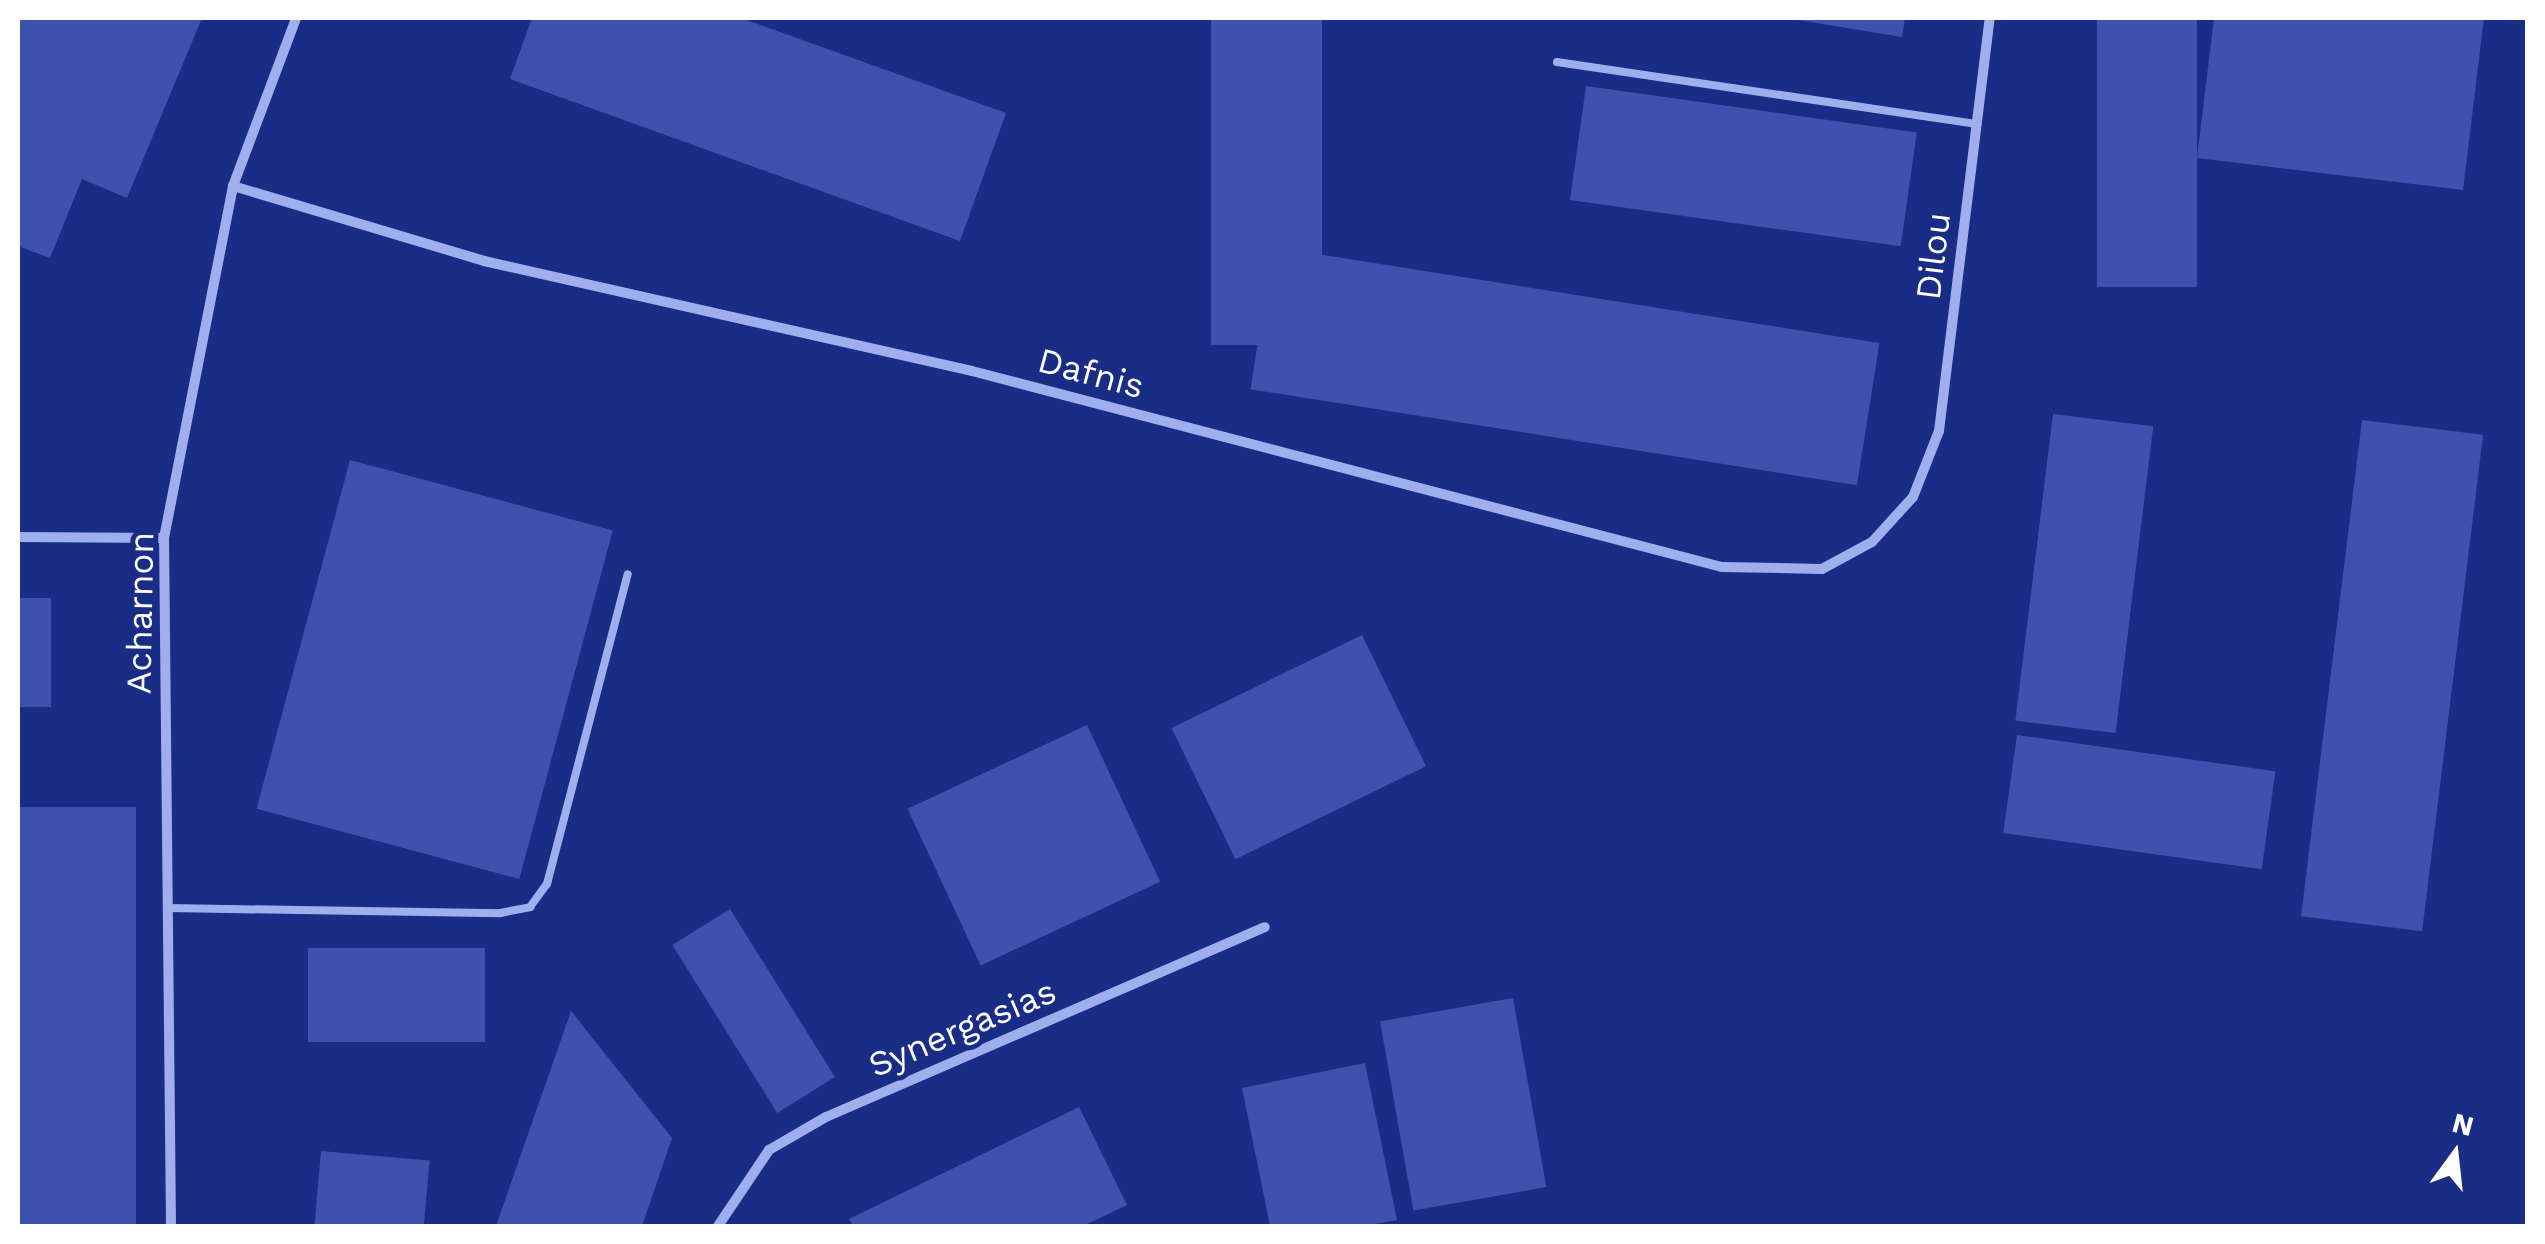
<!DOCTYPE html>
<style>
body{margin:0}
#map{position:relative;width:2545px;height:1244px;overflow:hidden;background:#192c86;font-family:"Work Sans",sans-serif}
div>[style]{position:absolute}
.building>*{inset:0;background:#3d52ae;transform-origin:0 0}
.service>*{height:8px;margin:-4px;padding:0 4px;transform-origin:4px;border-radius:4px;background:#9faeed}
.minor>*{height:10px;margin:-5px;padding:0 5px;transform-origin:5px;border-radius:5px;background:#9faeed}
span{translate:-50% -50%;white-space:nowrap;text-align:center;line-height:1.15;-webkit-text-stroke:10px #192c86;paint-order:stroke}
.street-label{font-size:35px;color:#fff}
.frame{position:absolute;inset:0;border:20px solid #fff;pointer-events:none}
.north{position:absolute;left:2405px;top:1104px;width:100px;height:100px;-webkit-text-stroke:8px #192c86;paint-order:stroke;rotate:15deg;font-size:28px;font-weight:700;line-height:40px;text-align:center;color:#fff}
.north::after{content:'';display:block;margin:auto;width:35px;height:45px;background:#fff;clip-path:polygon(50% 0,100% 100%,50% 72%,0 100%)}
</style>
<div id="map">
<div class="building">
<i style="clip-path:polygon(18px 18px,202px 18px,127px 198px,82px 179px,50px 258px,18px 246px)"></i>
<i style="clip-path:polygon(532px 18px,741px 18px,1006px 113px,960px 241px,510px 79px)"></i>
<i style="left:1211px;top:18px;width:111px;height:327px"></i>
<i style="clip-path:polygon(1786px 18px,1905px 18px,1902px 37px)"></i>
<i style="left:2097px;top:18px;width:100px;height:269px"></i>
<i style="clip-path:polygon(2214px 18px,2484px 18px,2463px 190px,2197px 158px)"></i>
<i style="left:1586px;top:86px;width:334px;height:115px;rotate:8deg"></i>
<i style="left:1273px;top:247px;width:614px;height:144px;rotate:9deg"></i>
<i style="left:2053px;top:414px;width:101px;height:309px;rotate:7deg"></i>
<i style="left:2362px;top:420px;width:122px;height:500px;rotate:7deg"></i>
<i style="left:350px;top:460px;width:272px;height:361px;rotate:15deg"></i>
<i style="left:18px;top:598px;width:33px;height:109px"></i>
<i style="left:1362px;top:635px;width:146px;height:212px;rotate:64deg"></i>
<i style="left:1087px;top:725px;width:173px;height:198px;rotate:65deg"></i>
<i style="left:2017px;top:735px;width:261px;height:99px;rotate:8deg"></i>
<i style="left:18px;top:807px;width:118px;height:419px"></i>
<i style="left:730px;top:909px;width:198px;height:68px;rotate:58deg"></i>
<i style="left:308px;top:948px;width:177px;height:94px"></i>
<i style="left:1513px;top:998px;width:192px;height:135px;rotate:80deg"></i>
<i style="clip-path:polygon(571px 1011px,672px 1138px,642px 1226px,496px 1226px)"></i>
<i style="clip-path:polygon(1365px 1063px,1397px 1220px,1364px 1226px,1270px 1226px,1242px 1088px)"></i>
<i style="clip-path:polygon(1079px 1107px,1127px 1205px,1083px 1226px,853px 1226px,849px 1219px)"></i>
<i style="left:321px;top:1151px;width:109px;height:75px;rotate:5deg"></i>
</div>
<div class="service">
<i style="left:1557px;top:62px;width:425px;rotate:8.4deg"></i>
<i style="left:168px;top:908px;width:332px;rotate:0.9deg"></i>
<i style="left:500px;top:913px;width:31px;rotate:-11deg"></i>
<i style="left:530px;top:907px;width:29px;rotate:-54deg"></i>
<i style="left:547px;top:884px;width:320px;rotate:-75.4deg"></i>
</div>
<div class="minor">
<i style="left:233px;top:186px;width:262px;rotate:16.6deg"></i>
<i style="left:484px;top:261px;width:500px;rotate:12.7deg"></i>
<i style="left:972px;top:371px;width:775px;rotate:14.65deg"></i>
<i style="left:1722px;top:567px;width:100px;rotate:1.1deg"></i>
<i style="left:1822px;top:569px;width:57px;rotate:-28.4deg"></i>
<i style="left:1872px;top:542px;width:61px;rotate:-47.7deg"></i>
<i style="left:1913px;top:497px;width:71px;rotate:-68.5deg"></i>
<i style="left:1939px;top:431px;width:416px;rotate:-83deg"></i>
<i style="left:18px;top:537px;width:146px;rotate:0.4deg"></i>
<i style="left:171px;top:1226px;width:688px;rotate:-90.58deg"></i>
<i style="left:164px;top:538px;width:359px;rotate:-78.9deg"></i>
<i style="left:233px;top:186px;width:179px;rotate:-69.4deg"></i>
<i style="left:718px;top:1226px;width:92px;rotate:-56.1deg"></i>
<i style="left:769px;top:1150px;width:66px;rotate:-30.1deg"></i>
<i style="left:826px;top:1117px;width:478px;rotate:-23.4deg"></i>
</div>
<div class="street-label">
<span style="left:1933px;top:256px;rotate:-83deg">Dilou</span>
<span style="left:1091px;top:373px;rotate:15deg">Dafnis</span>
<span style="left:140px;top:613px;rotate:-89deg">Acharnon</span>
<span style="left:962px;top:1028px;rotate:-23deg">Synergasias</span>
</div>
<div class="frame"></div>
<div class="north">N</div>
</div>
